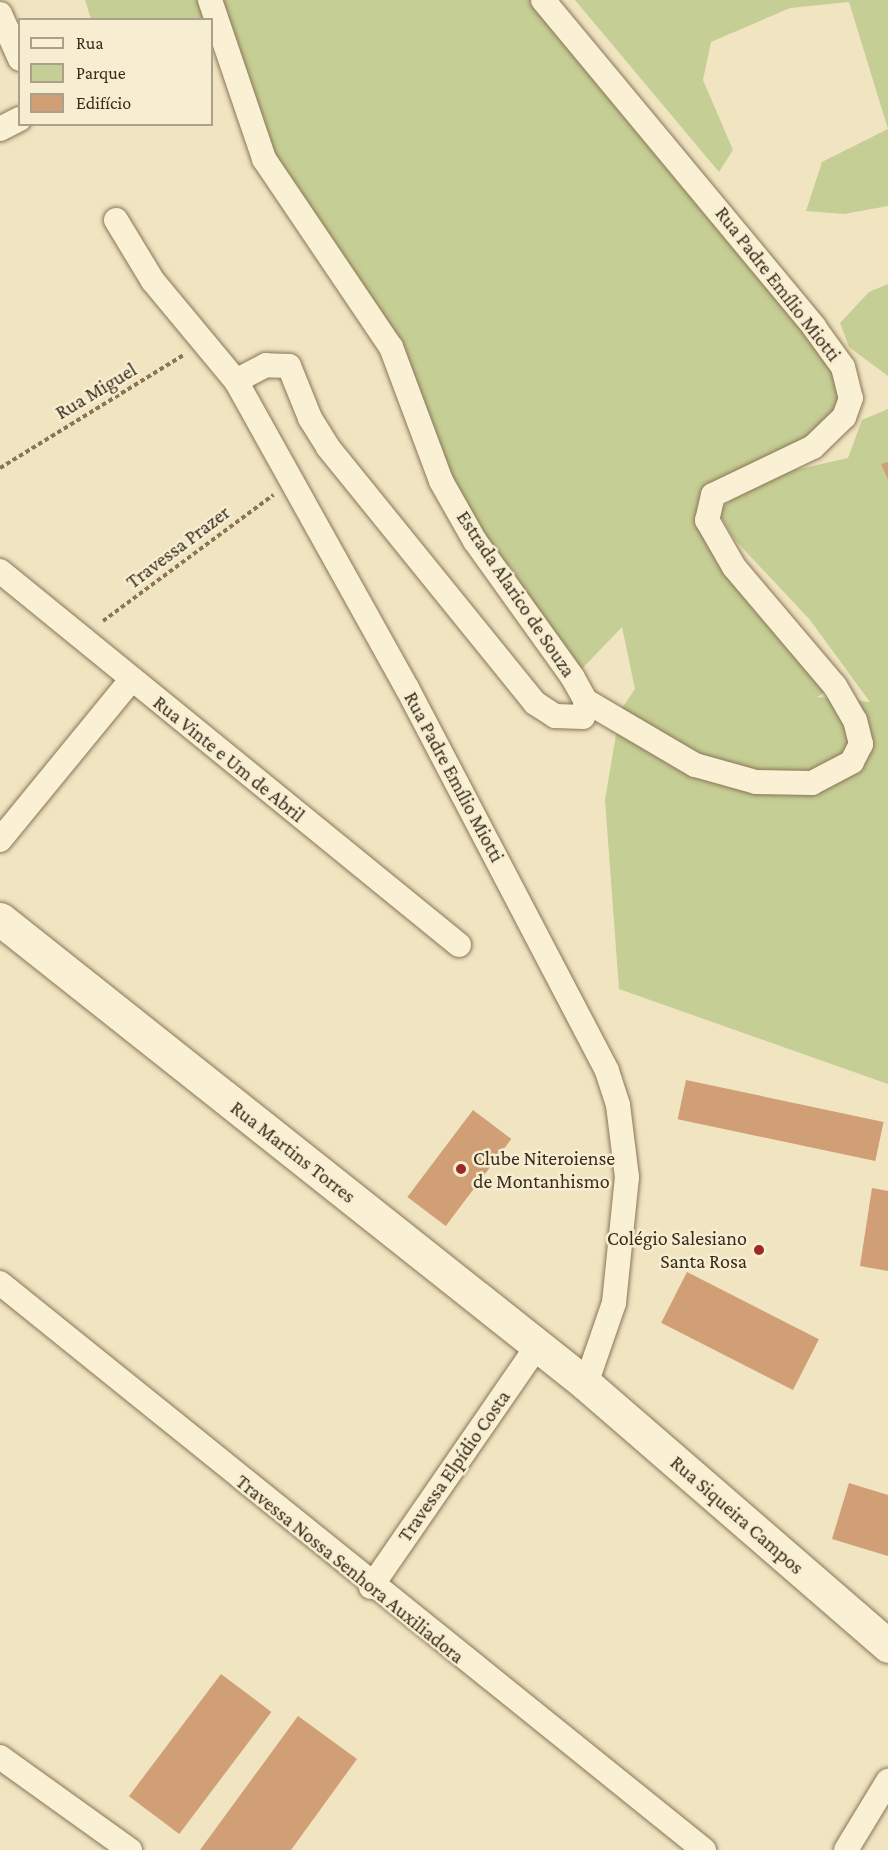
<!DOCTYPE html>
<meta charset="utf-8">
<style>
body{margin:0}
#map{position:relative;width:888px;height:1850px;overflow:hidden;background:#f0e4c1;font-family:"Crimson Pro",serif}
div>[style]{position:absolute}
.green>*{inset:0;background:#c5ce94}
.building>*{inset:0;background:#d09f75;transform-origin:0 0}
.path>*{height:4px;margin-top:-2px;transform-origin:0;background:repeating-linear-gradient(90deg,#8a7558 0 4.5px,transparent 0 7.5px)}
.roads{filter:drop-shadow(0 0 2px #8a7558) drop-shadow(0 0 2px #8a7558)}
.street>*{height:24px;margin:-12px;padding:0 12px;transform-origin:12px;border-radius:12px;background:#faf1d5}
.secondary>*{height:33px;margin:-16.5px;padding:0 16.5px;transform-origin:16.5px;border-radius:16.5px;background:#faf1d5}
.dots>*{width:16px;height:16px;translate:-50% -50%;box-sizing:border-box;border:3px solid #f7eed1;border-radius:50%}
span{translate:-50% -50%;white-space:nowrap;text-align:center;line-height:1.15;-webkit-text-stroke:5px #f7eed1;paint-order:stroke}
.street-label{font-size:20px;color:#392c1d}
.poi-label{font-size:20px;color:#392c1d}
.left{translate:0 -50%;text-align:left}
.right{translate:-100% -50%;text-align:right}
.legend{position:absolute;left:18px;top:18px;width:195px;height:108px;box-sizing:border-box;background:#f7eed1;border:2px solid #aba089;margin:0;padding:8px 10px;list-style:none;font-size:18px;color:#392c1d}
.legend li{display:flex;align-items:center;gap:12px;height:30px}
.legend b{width:30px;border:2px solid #aba089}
</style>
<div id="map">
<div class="green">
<i style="clip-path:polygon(85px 0,543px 0,843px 367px,844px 417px,727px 486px,707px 520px,835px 686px,817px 697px,870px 702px,810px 620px,735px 540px,718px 512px,755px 479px,848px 458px,862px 420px,888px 409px,888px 1084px,619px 989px,605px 800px,620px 711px,635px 689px,622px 627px,573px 678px,525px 615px,406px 390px,302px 220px,214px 13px,200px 20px,91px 19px)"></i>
<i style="clip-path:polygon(575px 0,888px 0,888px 206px,844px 214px,806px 211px,822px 162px,888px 129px,849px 2px,790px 8px,711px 42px,703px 80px,733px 150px,719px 172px)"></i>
<i style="clip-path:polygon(888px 284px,888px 376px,849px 347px,840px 323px,869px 292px)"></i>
</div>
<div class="building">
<i style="clip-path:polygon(888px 462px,888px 480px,881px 464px)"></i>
<i style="left:686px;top:1080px;width:202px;height:40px;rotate:12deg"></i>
<i style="left:473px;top:1110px;width:48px;height:109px;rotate:37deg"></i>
<i style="clip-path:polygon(872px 1188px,888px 1191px,888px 1271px,860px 1266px)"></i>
<i style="left:687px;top:1272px;width:148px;height:57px;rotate:27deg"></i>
<i style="clip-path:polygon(849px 1483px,888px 1495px,888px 1556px,832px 1539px)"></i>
<i style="left:221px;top:1674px;width:63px;height:153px;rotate:37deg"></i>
<i style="clip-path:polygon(298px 1716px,357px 1759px,291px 1850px,200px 1850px)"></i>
</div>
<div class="path">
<i style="left:0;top:468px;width:216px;rotate:-31.6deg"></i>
<i style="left:103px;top:621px;width:212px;rotate:-36.5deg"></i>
</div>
<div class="roads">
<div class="street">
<i style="left:210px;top:0;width:168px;rotate:71.2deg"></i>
<i style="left:264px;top:159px;width:227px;rotate:56deg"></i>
<i style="left:391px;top:347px;width:143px;rotate:69.5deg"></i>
<i style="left:441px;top:481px;width:69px;rotate:60.5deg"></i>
<i style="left:475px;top:541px;width:168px;rotate:54.4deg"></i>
<i style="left:573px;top:678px;width:26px;rotate:61deg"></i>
<i style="left:586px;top:701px;width:16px;rotate:101deg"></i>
<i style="left:583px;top:717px;width:28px;rotate:-178deg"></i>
<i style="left:555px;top:716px;width:24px;rotate:-147deg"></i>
<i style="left:535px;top:703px;width:329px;rotate:-129deg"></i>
<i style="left:328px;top:447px;width:34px;rotate:-122deg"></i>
<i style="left:310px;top:418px;width:56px;rotate:-112deg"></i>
<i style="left:289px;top:366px;width:23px;rotate:-178deg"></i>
<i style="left:266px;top:365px;width:34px;rotate:152deg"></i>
<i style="left:543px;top:0;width:425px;rotate:50.3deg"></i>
<i style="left:814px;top:327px;width:49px;rotate:54.1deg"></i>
<i style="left:843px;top:367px;width:32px;rotate:76deg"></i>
<i style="left:851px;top:398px;width:20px;rotate:110deg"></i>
<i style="left:844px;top:417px;width:43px;rotate:135.9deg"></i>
<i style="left:813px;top:447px;width:111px;rotate:154.4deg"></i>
<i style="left:713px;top:495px;width:26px;rotate:103deg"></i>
<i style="left:707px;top:520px;width:54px;rotate:60.1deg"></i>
<i style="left:734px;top:567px;width:156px;rotate:49.7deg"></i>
<i style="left:835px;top:686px;width:39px;rotate:60deg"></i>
<i style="left:855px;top:720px;width:25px;rotate:76deg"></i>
<i style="left:861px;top:744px;width:20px;rotate:117deg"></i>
<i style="left:852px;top:762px;width:45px;rotate:152.3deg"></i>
<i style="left:812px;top:783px;width:56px;rotate:-179deg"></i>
<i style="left:756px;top:782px;width:63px;rotate:-164.4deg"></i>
<i style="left:695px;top:765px;width:126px;rotate:-149.6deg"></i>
<i style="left:0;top:14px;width:49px;rotate:66deg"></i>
<i style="left:0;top:129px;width:22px;rotate:-27deg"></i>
<i style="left:116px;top:220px;width:71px;rotate:58.8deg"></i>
<i style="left:153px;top:281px;width:130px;rotate:50.3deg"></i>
<i style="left:236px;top:381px;width:351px;rotate:60.9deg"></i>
<i style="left:407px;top:688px;width:432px;rotate:62.4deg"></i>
<i style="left:607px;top:1071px;width:36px;rotate:72deg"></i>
<i style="left:618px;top:1105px;width:73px;rotate:82.9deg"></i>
<i style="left:627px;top:1177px;width:127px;rotate:95.9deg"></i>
<i style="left:614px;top:1303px;width:86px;rotate:109.1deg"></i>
<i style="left:0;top:571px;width:592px;rotate:39.17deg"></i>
<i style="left:0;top:840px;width:207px;rotate:-50.7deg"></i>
<i style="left:0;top:1283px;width:904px;rotate:38.85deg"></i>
<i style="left:371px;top:1587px;width:293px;rotate:-55.4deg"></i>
<i style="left:0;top:1757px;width:160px;rotate:35.6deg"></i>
<i style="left:846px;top:1850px;width:81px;rotate:-58.7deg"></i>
</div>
<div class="secondary">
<i style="left:0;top:919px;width:748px;rotate:38.43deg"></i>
<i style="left:586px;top:1384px;width:400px;rotate:40.9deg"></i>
</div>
</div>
<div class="dots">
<i style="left:461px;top:1169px;background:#9c2a25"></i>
<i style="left:759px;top:1250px;background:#9c2a25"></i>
</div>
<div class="street-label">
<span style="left:778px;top:284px;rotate:52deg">Rua Padre Emílio Miotti</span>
<span style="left:96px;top:391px;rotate:-31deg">Rua Miguel</span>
<span style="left:178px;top:547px;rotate:-37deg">Travessa Prazer</span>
<span style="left:516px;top:594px;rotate:56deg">Estrada Alarico de Souza</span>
<span style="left:229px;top:759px;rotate:39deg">Rua Vinte e Um de Abril</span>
<span style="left:454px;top:777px;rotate:62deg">Rua Padre Emílio Miotti</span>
<span style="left:293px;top:1152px;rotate:38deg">Rua Martins Torres</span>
<span style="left:454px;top:1466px;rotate:-55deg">Travessa Elpídio Costa</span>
<span style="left:737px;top:1515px;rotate:41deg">Rua Siqueira Campos</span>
<span style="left:350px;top:1569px;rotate:39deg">Travessa Nossa Senhora Auxiliadora</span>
</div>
<div class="poi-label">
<span class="left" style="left:473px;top:1170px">Clube Niteroiense<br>de Montanhismo</span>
<span class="right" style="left:747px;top:1250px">Colégio Salesiano<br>Santa Rosa</span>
</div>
<ul class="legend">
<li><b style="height:8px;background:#faf1d5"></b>Rua</li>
<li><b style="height:16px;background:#c5ce94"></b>Parque</li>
<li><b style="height:16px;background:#d09f75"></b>Edifício</li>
</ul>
</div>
